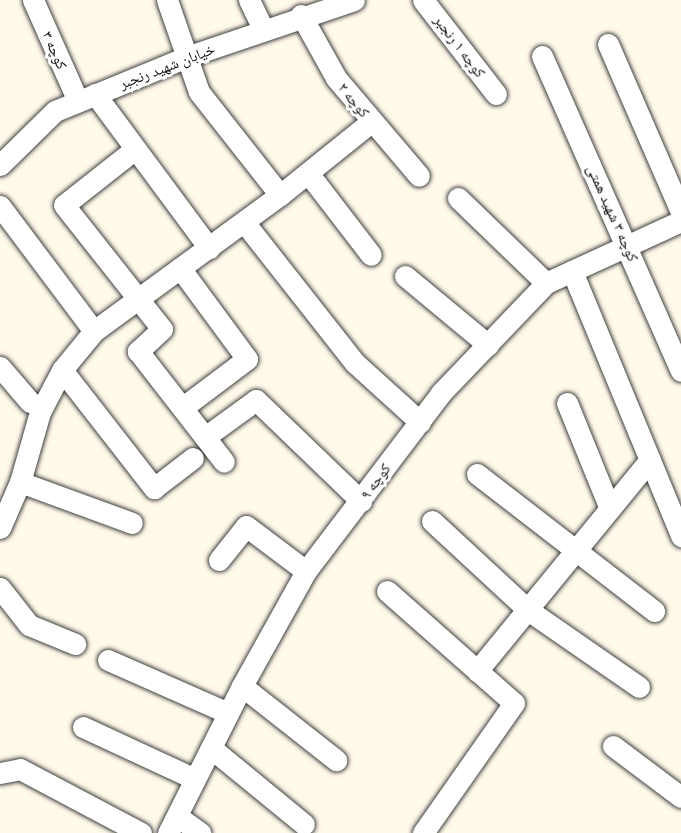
<!DOCTYPE html>
<meta charset="utf-8">
<style>
body{margin:0}
#map{position:relative;width:681px;height:833px;overflow:hidden;background:#fffaea;font-family:"Source Serif 4","Noto Naskh Arabic",serif}
div>[style]{position:absolute}
.roads{filter:drop-shadow(0 0 2px #3f3f3f) drop-shadow(0 0 2px #3f3f3f)}
.minor>*{height:21px;margin:-10.5px;padding:0 10.5px;transform-origin:10.5px;border-radius:10.5px;background:#fff}
span{translate:-50% -50%;white-space:nowrap;text-align:center;line-height:1.15;-webkit-text-stroke:6px #fff;paint-order:stroke}
.street-label{font-size:15px;color:#0c0c0c}
</style>
<div id="map">
<div class="roads">
<div class="minor">
<i style="left:33px;top:0;width:111px;rotate:66deg"></i>
<i style="left:167px;top:0;width:97px;rotate:70.8deg"></i>
<i style="left:199px;top:92px;width:131px;rotate:51.8deg"></i>
<i style="left:249px;top:0;width:32px;rotate:64deg"></i>
<i style="left:423px;top:0;width:119px;rotate:52.2deg"></i>
<i style="left:301px;top:15px;width:72px;rotate:60.9deg"></i>
<i style="left:336px;top:78px;width:128px;rotate:49.7deg"></i>
<i style="left:608px;top:44px;width:183px;rotate:66.5deg"></i>
<i style="left:542px;top:56px;width:344px;rotate:66.2deg"></i>
<i style="left:95px;top:94px;width:192px;rotate:53.5deg"></i>
<i style="left:135px;top:149px;width:90px;rotate:141.7deg"></i>
<i style="left:64px;top:205px;width:158px;rotate:51.7deg"></i>
<i style="left:162px;top:329px;width:33px;rotate:137deg"></i>
<i style="left:138px;top:351px;width:140px;rotate:52.2deg"></i>
<i style="left:0;top:165px;width:77px;rotate:-44.5deg"></i>
<i style="left:55px;top:111px;width:145px;rotate:-22.3deg"></i>
<i style="left:189px;top:56px;width:174px;rotate:-18.7deg"></i>
<i style="left:308px;top:173px;width:103px;rotate:52.5deg"></i>
<i style="left:458px;top:198px;width:122px;rotate:44deg"></i>
<i style="left:0;top:206px;width:156px;rotate:53.1deg"></i>
<i style="left:94px;top:331px;width:50px;rotate:129.4deg"></i>
<i style="left:62px;top:370px;width:47px;rotate:117.6deg"></i>
<i style="left:40px;top:412px;width:73px;rotate:105.9deg"></i>
<i style="left:20px;top:482px;width:50px;rotate:113.5deg"></i>
<i style="left:244px;top:222px;width:179px;rotate:51.8deg"></i>
<i style="left:355px;top:363px;width:88px;rotate:42.2deg"></i>
<i style="left:180px;top:268px;width:113px;rotate:53.6deg"></i>
<i style="left:247px;top:359px;width:81px;rotate:143deg"></i>
<i style="left:572px;top:271px;width:287px;rotate:67.6deg"></i>
<i style="left:405px;top:276px;width:108px;rotate:39.7deg"></i>
<i style="left:94px;top:331px;width:230px;rotate:-36.2deg"></i>
<i style="left:280px;top:195px;width:118px;rotate:-38.8deg"></i>
<i style="left:0;top:367px;width:46px;rotate:49.4deg"></i>
<i style="left:62px;top:370px;width:150px;rotate:52.1deg"></i>
<i style="left:154px;top:488px;width:49px;rotate:-37.6deg"></i>
<i style="left:567px;top:403px;width:114px;rotate:67.9deg"></i>
<i style="left:205px;top:437px;width:63px;rotate:-36deg"></i>
<i style="left:256px;top:400px;width:146px;rotate:43.9deg"></i>
<i style="left:477px;top:474px;width:224px;rotate:37.7deg"></i>
<i style="left:20px;top:482px;width:119px;rotate:20.1deg"></i>
<i style="left:432px;top:521px;width:131px;rotate:42.8deg"></i>
<i style="left:528px;top:610px;width:135px;rotate:34.7deg"></i>
<i style="left:219px;top:560px;width:43px;rotate:-51.5deg"></i>
<i style="left:246px;top:526px;width:75px;rotate:36.9deg"></i>
<i style="left:0;top:588px;width:47px;rotate:51.9deg"></i>
<i style="left:29px;top:625px;width:50px;rotate:22.4deg"></i>
<i style="left:387px;top:591px;width:169px;rotate:41.4deg"></i>
<i style="left:514px;top:703px;width:159px;rotate:125deg"></i>
<i style="left:108px;top:660px;width:131px;rotate:23.8deg"></i>
<i style="left:477px;top:671px;width:273px;rotate:-50.7deg"></i>
<i style="left:242px;top:686px;width:120px;rotate:38.2deg"></i>
<i style="left:83px;top:727px;width:123px;rotate:24.9deg"></i>
<i style="left:613px;top:746px;width:85px;rotate:36.9deg"></i>
<i style="left:211px;top:748px;width:120px;rotate:39.3deg"></i>
<i style="left:0;top:773px;width:20px;rotate:-11deg"></i>
<i style="left:20px;top:769px;width:137px;rotate:27.9deg"></i>
<i style="left:177px;top:816px;width:29px;rotate:36deg"></i>
<i style="left:168px;top:833px;width:165px;rotate:-63.3deg"></i>
<i style="left:242px;top:686px;width:132px;rotate:-60.9deg"></i>
<i style="left:306px;top:571px;width:223px;rotate:-52.8deg"></i>
<i style="left:441px;top:393px;width:152px;rotate:-46.3deg"></i>
<i style="left:546px;top:283px;width:149px;rotate:-24.7deg"></i>
</div>
</div>
<div class="street-label">
<span style="left:460px;top:46px;rotate:53deg">کوچه ۱ رنجبر</span>
<span style="left:55px;top:50px;rotate:66deg">کوچه ۳</span>
<span style="left:167px;top:66px;rotate:-21deg">خیابان شهید رنجبر</span>
<span style="left:354px;top:100px;rotate:50deg">کوچه ۲</span>
<span style="left:613px;top:213px;rotate:66deg">کوچه ۳ شهید همتی</span>
<span style="left:375px;top:481px;rotate:-53deg">کوچه ۹</span>
</div>
</div>
